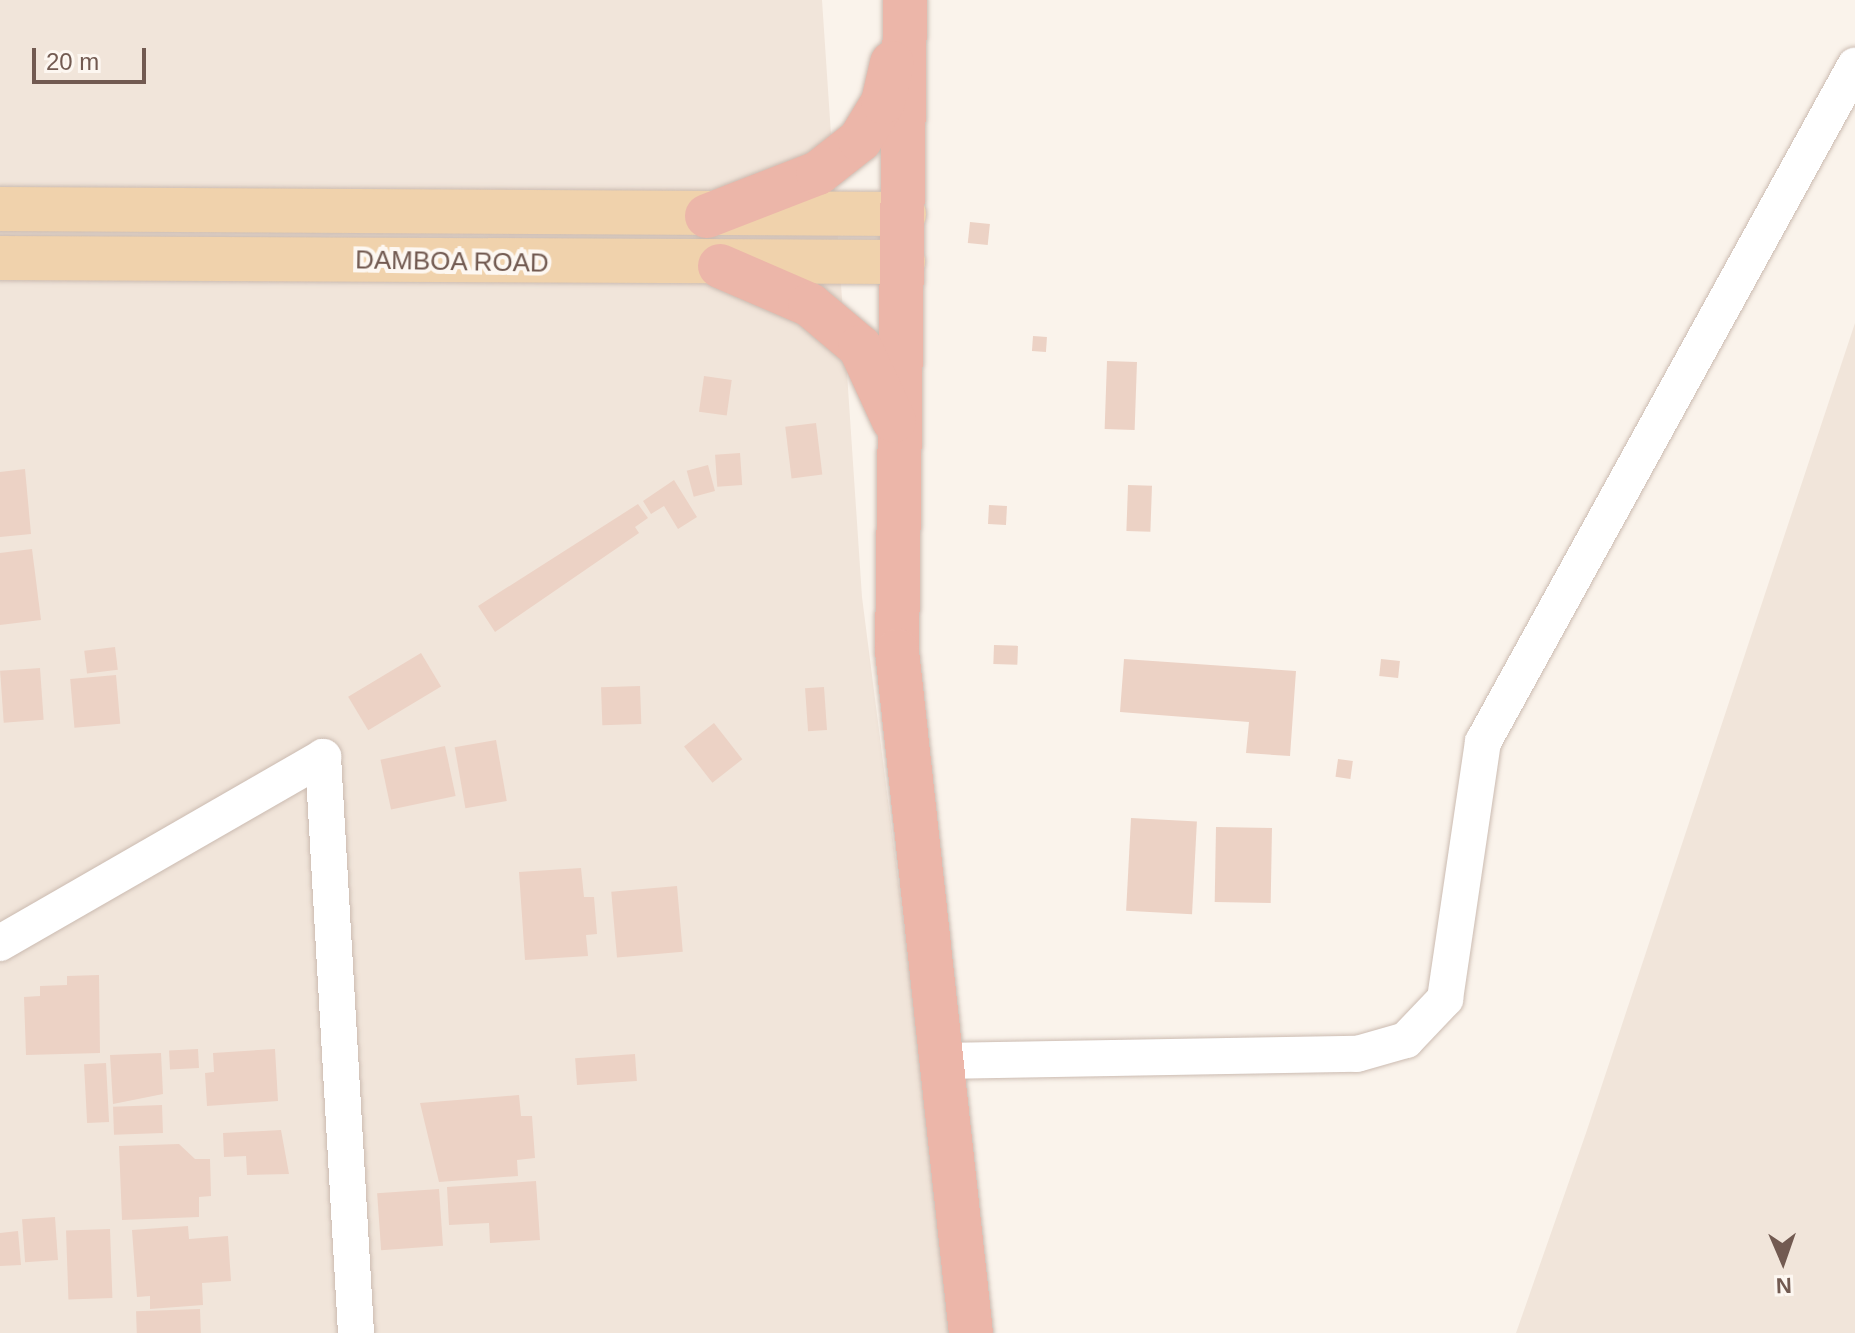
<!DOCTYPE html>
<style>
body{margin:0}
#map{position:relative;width:1855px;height:1333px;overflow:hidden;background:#faf3eb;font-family:Arial,sans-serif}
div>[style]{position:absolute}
.residential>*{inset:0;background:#f1e5da}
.building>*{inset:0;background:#ecd2c5;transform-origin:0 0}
.roads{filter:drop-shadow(0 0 2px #cbbbb1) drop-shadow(0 0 2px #cbbbb1)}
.street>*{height:36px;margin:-18px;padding:0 18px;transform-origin:18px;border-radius:18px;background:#fff}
.primary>*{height:44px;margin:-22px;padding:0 22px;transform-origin:22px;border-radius:22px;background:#f0d2ac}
.highway>*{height:44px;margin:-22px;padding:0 22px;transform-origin:22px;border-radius:22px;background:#ecb6a9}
span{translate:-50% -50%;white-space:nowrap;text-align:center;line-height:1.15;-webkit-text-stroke:8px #fdf7f1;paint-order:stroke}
.street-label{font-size:26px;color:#725a51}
.north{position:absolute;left:1743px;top:1221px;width:80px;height:80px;-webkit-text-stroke:6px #fdf7f1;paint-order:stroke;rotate:178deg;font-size:22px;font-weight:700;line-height:32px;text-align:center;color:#725a51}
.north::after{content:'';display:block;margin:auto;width:28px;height:36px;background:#725a51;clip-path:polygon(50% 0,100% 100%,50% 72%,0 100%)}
.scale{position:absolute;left:32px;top:48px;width:114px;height:36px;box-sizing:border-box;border:4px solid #725a51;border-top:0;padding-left:10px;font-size:24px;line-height:28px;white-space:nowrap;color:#725a51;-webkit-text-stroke:6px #fdf7f1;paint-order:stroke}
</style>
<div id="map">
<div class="residential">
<i style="clip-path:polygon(0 0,822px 0,862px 597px,956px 1333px,0 1333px)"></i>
<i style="clip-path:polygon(1855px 323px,1855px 1333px,1516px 1333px,1586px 1133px)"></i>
</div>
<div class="building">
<i style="left:970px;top:222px;width:20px;height:21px;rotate:6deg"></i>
<i style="left:1033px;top:336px;width:14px;height:15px;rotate:4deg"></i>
<i style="left:1107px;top:361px;width:30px;height:68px;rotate:2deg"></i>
<i style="left:704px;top:376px;width:28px;height:36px;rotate:8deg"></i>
<i style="left:816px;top:423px;width:52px;height:31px;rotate:83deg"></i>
<i style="left:740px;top:453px;width:32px;height:25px;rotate:86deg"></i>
<i style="left:708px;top:465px;width:27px;height:22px;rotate:75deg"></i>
<i style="clip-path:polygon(25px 469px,31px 534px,0 537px,0 472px)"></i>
<i style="clip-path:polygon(674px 480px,697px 517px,678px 529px,664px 506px,651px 514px,643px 501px)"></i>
<i style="left:1128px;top:485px;width:24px;height:46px;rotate:2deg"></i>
<i style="clip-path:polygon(638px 504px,648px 518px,635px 527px,639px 533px,495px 632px,478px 606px)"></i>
<i style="left:989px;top:505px;width:18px;height:19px;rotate:3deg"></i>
<i style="clip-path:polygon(32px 549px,41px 620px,0 625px,0 553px)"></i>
<i style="left:994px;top:645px;width:24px;height:19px;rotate:2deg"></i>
<i style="left:115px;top:647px;width:23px;height:31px;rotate:83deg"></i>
<i style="left:421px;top:653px;width:39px;height:85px;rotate:59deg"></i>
<i style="clip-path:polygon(1124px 659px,1296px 671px,1290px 756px,1246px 753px,1249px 722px,1120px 712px)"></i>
<i style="left:1381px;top:659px;width:19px;height:17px;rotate:6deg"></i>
<i style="left:40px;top:668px;width:52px;height:40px;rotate:86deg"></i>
<i style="left:116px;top:675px;width:49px;height:46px;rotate:85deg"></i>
<i style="left:640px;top:686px;width:38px;height:39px;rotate:88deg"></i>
<i style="left:824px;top:687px;width:43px;height:19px;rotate:86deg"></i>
<i style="left:714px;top:723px;width:46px;height:38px;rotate:52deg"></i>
<i style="left:496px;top:740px;width:62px;height:42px;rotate:80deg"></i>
<i style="left:445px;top:746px;width:51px;height:66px;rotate:78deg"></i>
<i style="left:1338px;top:759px;width:15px;height:18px;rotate:8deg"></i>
<i style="left:1131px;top:818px;width:66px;height:93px;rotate:3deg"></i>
<i style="left:1216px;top:827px;width:56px;height:75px;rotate:1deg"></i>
<i style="clip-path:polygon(581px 868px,584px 897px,594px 897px,597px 934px,586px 935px,588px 956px,525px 960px,519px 872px)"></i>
<i style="left:677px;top:886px;width:66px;height:66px;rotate:85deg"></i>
<i style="clip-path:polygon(99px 975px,100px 1053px,26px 1055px,24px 997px,40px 996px,40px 986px,67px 985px,67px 976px)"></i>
<i style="left:198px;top:1049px;width:19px;height:29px;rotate:87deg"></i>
<i style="clip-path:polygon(275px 1049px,278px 1101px,207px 1106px,205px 1073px,214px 1072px,213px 1053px)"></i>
<i style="clip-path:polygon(161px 1053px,163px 1094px,113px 1104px,110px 1055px)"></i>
<i style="left:635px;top:1054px;width:27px;height:60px;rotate:86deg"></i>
<i style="left:106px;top:1063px;width:59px;height:22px;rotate:87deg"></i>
<i style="clip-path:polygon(519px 1095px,521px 1116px,532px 1116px,535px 1158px,517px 1160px,518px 1176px,439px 1182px,420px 1103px)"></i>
<i style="left:162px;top:1105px;width:28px;height:49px;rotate:88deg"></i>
<i style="clip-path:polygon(281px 1130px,289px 1174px,247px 1175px,246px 1156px,224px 1157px,223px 1133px)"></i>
<i style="clip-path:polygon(179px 1144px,195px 1159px,210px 1159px,211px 1196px,199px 1197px,199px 1217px,122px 1220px,119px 1146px)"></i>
<i style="clip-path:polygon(536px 1181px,540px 1240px,490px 1243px,489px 1223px,449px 1225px,447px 1187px)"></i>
<i style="left:439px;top:1189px;width:57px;height:62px;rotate:86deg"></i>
<i style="left:55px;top:1217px;width:43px;height:33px;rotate:86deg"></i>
<i style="clip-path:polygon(188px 1226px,189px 1239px,228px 1236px,231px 1281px,202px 1283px,203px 1305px,150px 1309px,150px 1296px,137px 1297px,132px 1230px)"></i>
<i style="left:110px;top:1229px;width:69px;height:44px;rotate:88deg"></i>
<i style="clip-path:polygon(18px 1231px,21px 1265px,0 1266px,0 1233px)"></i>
<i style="left:200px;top:1309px;width:24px;height:64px;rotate:88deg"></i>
</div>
<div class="roads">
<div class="street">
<i style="left:0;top:943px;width:373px;rotate:-29.9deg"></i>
<i style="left:323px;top:757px;width:577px;rotate:86.72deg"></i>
<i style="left:940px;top:1061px;width:417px;rotate:-1deg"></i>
<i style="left:1357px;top:1054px;width:51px;rotate:-15.9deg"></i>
<i style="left:1406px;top:1040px;width:57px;rotate:-46.4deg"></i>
<i style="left:1445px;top:999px;width:260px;rotate:-81.6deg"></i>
<i style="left:1483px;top:742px;width:772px;rotate:-61.18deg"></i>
</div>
<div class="primary">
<i style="left:0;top:209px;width:904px;rotate:0.32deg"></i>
<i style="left:0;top:258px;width:903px;rotate:0.25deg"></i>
</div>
<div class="highway">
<i style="left:905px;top:0;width:651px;rotate:90.7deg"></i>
<i style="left:897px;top:651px;width:686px;rotate:83.81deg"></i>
<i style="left:707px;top:216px;width:119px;rotate:-21.2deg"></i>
<i style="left:818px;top:173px;width:53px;rotate:-38.2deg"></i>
<i style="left:860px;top:140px;width:44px;rotate:-58.8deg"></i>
<i style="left:883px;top:102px;width:40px;rotate:-77deg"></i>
<i style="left:720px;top:266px;width:98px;rotate:23.4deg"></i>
<i style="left:810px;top:305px;width:65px;rotate:40deg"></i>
<i style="left:860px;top:347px;width:81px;rotate:65.3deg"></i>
</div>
</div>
<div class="street-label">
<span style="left:452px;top:262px;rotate:1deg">DAMBOA ROAD</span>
</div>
<div class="north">N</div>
<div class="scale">20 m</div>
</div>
